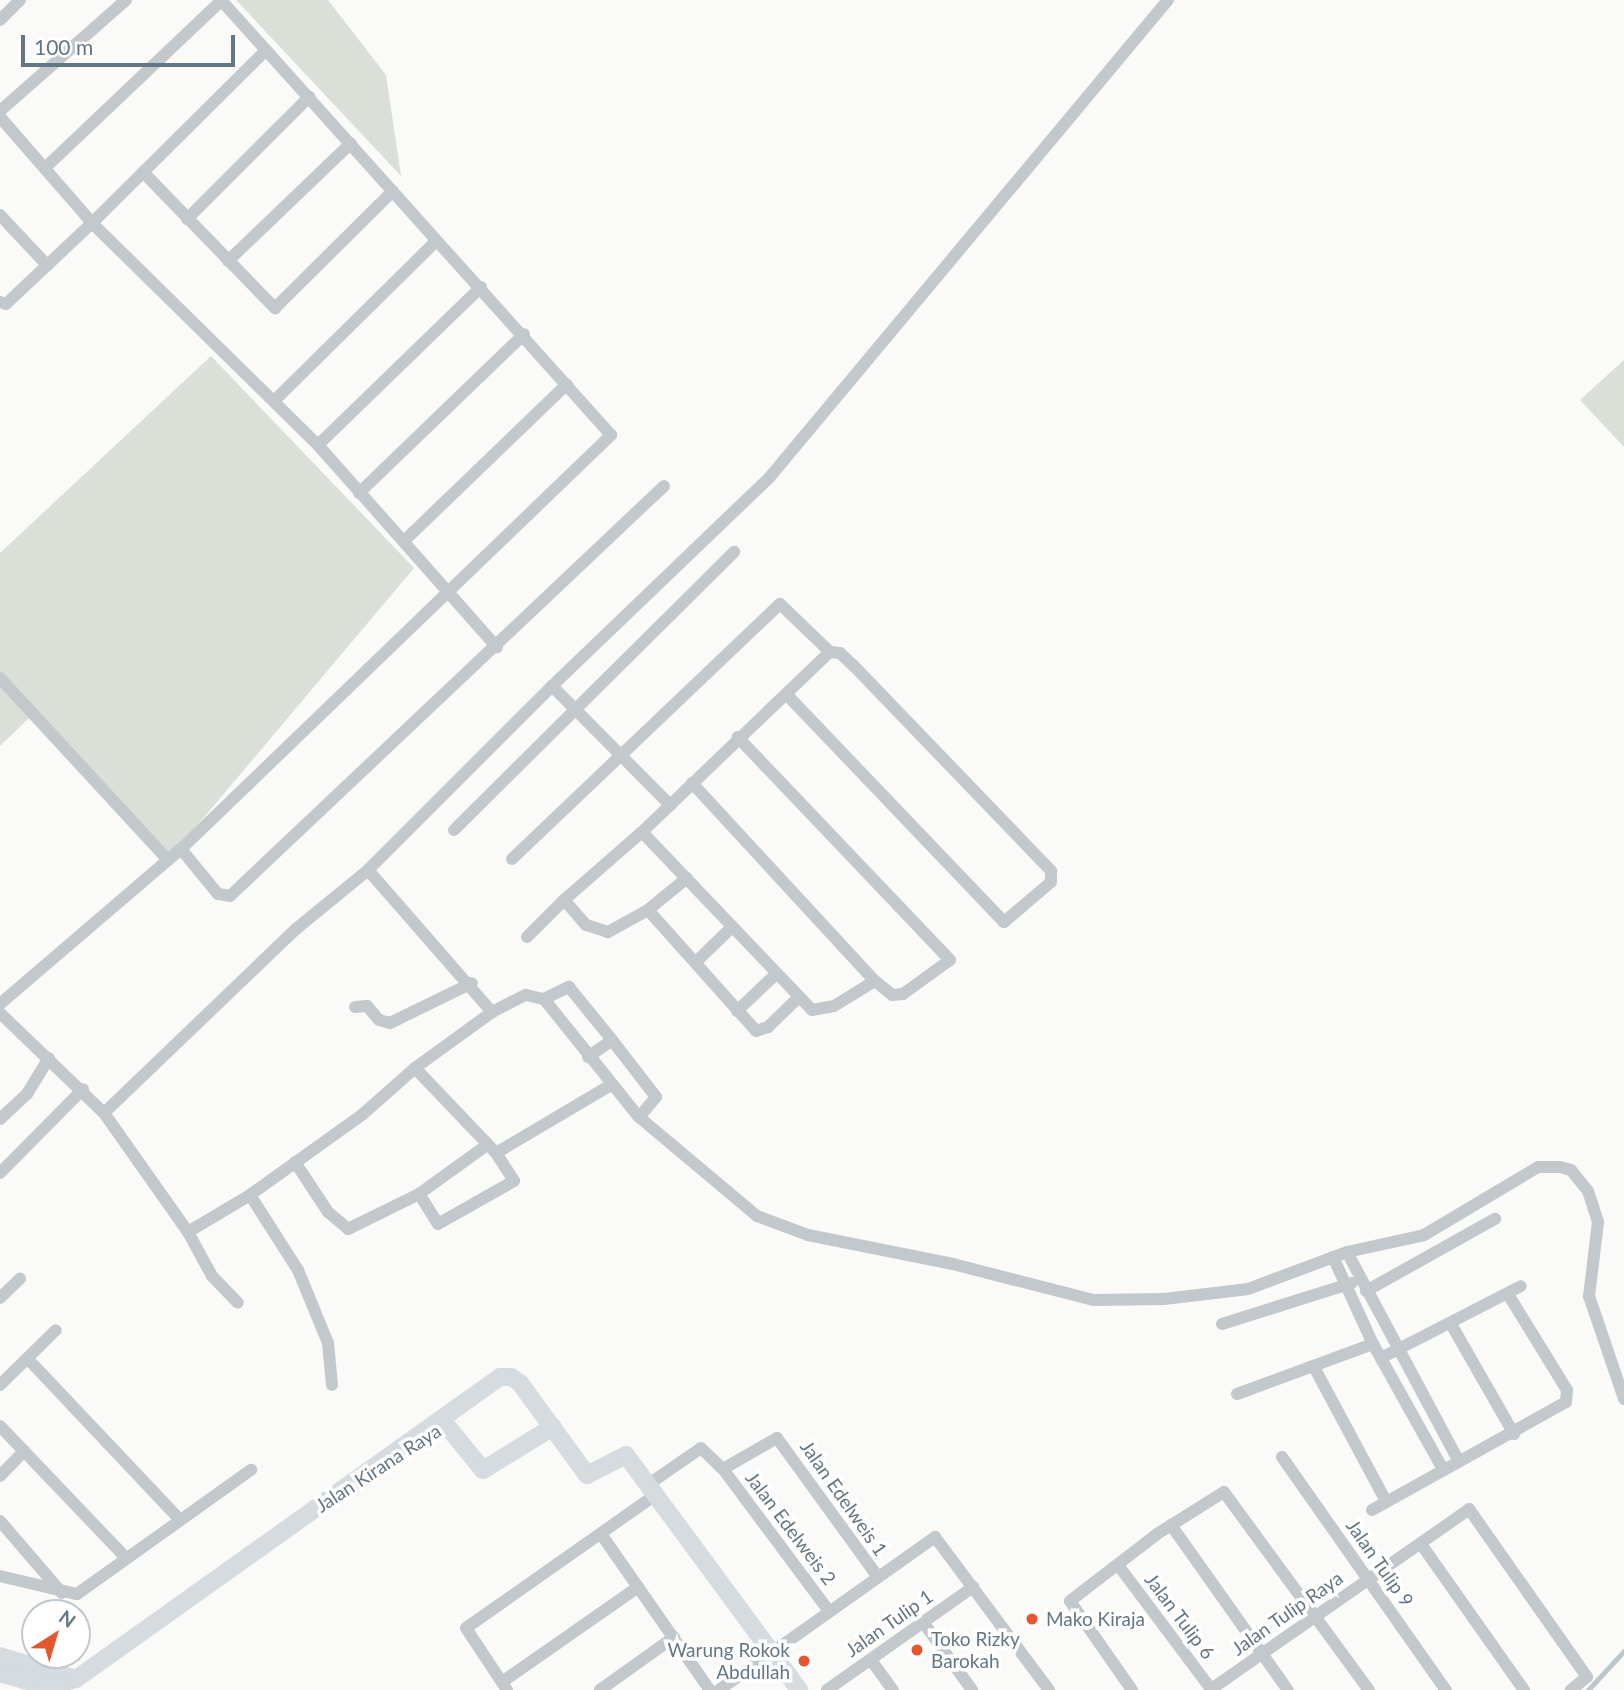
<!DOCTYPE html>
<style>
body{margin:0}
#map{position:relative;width:1624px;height:1690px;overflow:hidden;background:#fafaf8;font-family:Lato,sans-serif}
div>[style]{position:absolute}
.green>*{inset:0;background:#dadfd7}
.stream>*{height:4.5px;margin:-2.25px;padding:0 2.25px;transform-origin:2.25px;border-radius:2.25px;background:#bbc7cb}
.street>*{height:12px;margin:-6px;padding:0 6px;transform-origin:6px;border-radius:6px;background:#c3c8cc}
.secondary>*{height:18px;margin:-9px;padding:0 9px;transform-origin:9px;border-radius:9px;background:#d6dbdf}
.dots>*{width:19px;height:19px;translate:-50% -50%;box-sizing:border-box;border:4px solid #fff;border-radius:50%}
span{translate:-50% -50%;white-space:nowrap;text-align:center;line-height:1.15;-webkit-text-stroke:7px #fff;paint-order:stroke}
.street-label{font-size:19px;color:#657683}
.poi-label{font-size:19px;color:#657683}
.left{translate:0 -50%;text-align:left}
.right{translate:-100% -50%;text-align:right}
.north{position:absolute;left:21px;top:1599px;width:70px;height:70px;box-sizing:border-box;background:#fff;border:2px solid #c1c8cd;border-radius:50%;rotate:37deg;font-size:19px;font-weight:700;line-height:28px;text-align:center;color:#657683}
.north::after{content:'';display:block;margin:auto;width:24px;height:32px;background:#e4572e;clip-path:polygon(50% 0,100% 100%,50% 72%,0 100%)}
.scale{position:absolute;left:21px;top:35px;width:214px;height:32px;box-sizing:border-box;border:4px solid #657683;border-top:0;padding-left:9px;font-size:21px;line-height:24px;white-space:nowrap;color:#657683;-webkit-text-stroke:5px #fff;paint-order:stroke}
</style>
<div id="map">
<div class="green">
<i style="clip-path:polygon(236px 0,328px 0,386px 75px,401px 176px)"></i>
<i style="clip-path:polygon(211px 356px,414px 568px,168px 860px,33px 714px,0 746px,0 553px)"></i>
<i style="clip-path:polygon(1624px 360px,1624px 447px,1580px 400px)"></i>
</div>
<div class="stream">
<i style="left:1588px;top:1690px;width:53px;rotate:-47.3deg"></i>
</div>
<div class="street">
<i style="left:0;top:20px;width:28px;rotate:-45deg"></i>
<i style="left:0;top:111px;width:168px;rotate:-41.4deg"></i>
<i style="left:0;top:117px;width:140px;rotate:49deg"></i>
<i style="left:92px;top:223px;width:317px;rotate:44.5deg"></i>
<i style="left:318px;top:445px;width:270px;rotate:48.5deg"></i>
<i style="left:46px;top:167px;width:241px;rotate:-43.5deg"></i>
<i style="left:143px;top:172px;width:190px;rotate:45.9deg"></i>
<i style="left:275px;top:308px;width:166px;rotate:-44.8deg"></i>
<i style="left:0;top:215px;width:69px;rotate:46.8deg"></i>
<i style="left:187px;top:219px;width:173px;rotate:-45deg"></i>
<i style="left:228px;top:261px;width:170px;rotate:-43.8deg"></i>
<i style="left:0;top:302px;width:6px;rotate:18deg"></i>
<i style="left:6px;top:304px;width:118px;rotate:-43.3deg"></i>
<i style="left:92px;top:223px;width:244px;rotate:-44.8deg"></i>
<i style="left:275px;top:400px;width:226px;rotate:-44.6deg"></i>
<i style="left:318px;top:445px;width:227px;rotate:-44.1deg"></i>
<i style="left:359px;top:493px;width:229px;rotate:-43.9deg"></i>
<i style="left:404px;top:541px;width:226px;rotate:-43.9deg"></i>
<i style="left:0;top:678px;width:248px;rotate:47.3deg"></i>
<i style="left:552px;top:686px;width:168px;rotate:45.2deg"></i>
<i style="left:692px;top:783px;width:270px;rotate:47.3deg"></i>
<i style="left:454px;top:830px;width:395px;rotate:-44.8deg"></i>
<i style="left:642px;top:832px;width:246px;rotate:46.3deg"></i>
<i style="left:812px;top:1010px;width:22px;rotate:-10deg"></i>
<i style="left:834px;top:1006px;width:48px;rotate:-31.4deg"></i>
<i style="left:875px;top:981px;width:22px;rotate:39deg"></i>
<i style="left:892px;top:995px;width:11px;rotate:-5deg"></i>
<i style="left:903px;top:994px;width:58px;rotate:-35.9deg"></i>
<i style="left:950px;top:960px;width:308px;rotate:-133.6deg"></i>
<i style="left:181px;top:849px;width:58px;rotate:50.6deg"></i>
<i style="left:218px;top:894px;width:12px;rotate:9deg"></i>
<i style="left:230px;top:896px;width:597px;rotate:-43.37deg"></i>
<i style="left:512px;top:859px;width:370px;rotate:-43.6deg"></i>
<i style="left:780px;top:604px;width:69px;rotate:43.8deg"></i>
<i style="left:830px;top:652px;width:10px;rotate:6deg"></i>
<i style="left:840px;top:653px;width:18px;rotate:43deg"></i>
<i style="left:853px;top:665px;width:286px;rotate:46.1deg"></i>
<i style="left:1051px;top:871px;width:11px;rotate:90deg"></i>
<i style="left:1051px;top:882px;width:62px;rotate:139.6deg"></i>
<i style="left:1004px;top:922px;width:315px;rotate:-133.7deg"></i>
<i style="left:368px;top:870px;width:189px;rotate:48.9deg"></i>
<i style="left:687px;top:878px;width:50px;rotate:140.6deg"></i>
<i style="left:648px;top:910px;width:46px;rotate:151.2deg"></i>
<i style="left:608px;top:932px;width:23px;rotate:-162deg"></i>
<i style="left:586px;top:925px;width:33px;rotate:-131deg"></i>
<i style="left:564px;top:900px;width:103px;rotate:-41.1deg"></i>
<i style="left:642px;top:832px;width:260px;rotate:-43.8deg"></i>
<i style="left:648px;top:910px;width:162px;rotate:48.2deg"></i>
<i style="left:756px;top:1031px;width:13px;rotate:-18deg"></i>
<i style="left:768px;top:1027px;width:43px;rotate:-44.1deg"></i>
<i style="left:527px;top:937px;width:52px;rotate:-45deg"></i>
<i style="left:697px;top:961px;width:49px;rotate:-44.2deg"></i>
<i style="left:544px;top:999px;width:28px;rotate:-26deg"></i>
<i style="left:569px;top:987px;width:68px;rotate:50.9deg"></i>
<i style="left:612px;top:1040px;width:72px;rotate:52.3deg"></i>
<i style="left:656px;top:1097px;width:26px;rotate:130deg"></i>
<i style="left:0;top:1004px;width:238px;rotate:-40.6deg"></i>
<i style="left:181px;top:849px;width:597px;rotate:-43.91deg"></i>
<i style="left:611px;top:435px;width:584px;rotate:-131.88deg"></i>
<i style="left:355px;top:1007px;width:12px;rotate:-5deg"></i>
<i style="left:367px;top:1006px;width:18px;rotate:49deg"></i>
<i style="left:379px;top:1020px;width:11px;rotate:15deg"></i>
<i style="left:390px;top:1023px;width:91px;rotate:-26deg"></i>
<i style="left:737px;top:1011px;width:54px;rotate:-43.5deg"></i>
<i style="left:0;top:1013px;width:144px;rotate:43.9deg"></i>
<i style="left:104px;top:1113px;width:146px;rotate:54.8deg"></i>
<i style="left:188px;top:1232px;width:72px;rotate:-30.8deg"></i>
<i style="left:250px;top:1195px;width:139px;rotate:-35.6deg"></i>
<i style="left:363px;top:1114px;width:69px;rotate:-41.5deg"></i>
<i style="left:415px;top:1068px;width:95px;rotate:-36deg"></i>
<i style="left:492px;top:1012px;width:38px;rotate:-27deg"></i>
<i style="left:526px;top:995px;width:18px;rotate:13deg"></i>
<i style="left:544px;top:999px;width:151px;rotate:51.2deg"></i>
<i style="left:639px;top:1117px;width:154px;rotate:40deg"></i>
<i style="left:757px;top:1216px;width:54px;rotate:20.4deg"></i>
<i style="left:808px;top:1235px;width:148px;rotate:11.3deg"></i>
<i style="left:953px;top:1264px;width:145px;rotate:14.4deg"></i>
<i style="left:1093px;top:1300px;width:71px;rotate:-0.8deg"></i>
<i style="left:1164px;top:1299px;width:85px;rotate:-6.8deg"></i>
<i style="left:1248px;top:1289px;width:106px;rotate:-20.5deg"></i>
<i style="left:1347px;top:1252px;width:79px;rotate:-12.4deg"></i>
<i style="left:1424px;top:1235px;width:133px;rotate:-30.8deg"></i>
<i style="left:1538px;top:1167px;width:22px"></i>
<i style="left:1560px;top:1167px;width:11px;rotate:15deg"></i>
<i style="left:1571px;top:1170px;width:27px;rotate:51deg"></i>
<i style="left:1588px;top:1191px;width:33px;rotate:72deg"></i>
<i style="left:1598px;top:1222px;width:75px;rotate:96.9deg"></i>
<i style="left:1589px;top:1296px;width:109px;rotate:71.2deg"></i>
<i style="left:588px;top:1057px;width:29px;rotate:-35deg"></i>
<i style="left:415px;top:1068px;width:117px;rotate:46.4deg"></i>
<i style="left:496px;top:1153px;width:33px;rotate:57deg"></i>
<i style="left:514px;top:1181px;width:87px;rotate:150.5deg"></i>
<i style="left:438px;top:1224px;width:36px;rotate:-122deg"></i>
<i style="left:104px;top:1113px;width:266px;rotate:-43.8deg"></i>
<i style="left:296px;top:929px;width:93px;rotate:-39.3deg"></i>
<i style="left:368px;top:870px;width:260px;rotate:-45deg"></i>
<i style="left:552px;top:686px;width:301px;rotate:-43.8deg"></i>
<i style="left:769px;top:478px;width:623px;rotate:-50.15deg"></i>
<i style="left:0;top:1119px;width:37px;rotate:-43deg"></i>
<i style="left:27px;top:1094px;width:42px;rotate:-58.6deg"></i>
<i style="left:496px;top:1153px;width:134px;rotate:-30.6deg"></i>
<i style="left:295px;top:1162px;width:60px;rotate:56.6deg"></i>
<i style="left:328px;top:1212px;width:26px;rotate:40deg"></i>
<i style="left:348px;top:1229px;width:79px;rotate:-26.2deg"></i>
<i style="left:419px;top:1194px;width:84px;rotate:-35.8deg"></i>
<i style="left:0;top:1173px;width:118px;rotate:-45.3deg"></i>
<i style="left:250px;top:1195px;width:89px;rotate:57.4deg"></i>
<i style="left:298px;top:1270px;width:79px;rotate:67.7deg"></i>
<i style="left:328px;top:1343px;width:42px;rotate:84.6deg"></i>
<i style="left:188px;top:1232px;width:50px;rotate:61.4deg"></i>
<i style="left:212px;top:1276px;width:37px;rotate:46deg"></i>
<i style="left:1347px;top:1252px;width:236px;rotate:61.9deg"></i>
<i style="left:1333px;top:1257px;width:96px;rotate:65.3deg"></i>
<i style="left:1373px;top:1344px;width:143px;rotate:60.8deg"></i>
<i style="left:1366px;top:1291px;width:148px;rotate:-29.2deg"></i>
<i style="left:0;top:1298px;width:28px;rotate:-44deg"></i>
<i style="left:1222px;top:1324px;width:136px;rotate:-17.5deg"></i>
<i style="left:1451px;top:1324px;width:127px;rotate:60.2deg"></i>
<i style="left:1381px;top:1358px;width:157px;rotate:-27.2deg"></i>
<i style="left:28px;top:1359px;width:221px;rotate:46.6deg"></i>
<i style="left:1314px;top:1367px;width:152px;rotate:61.8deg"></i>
<i style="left:0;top:1385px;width:78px;rotate:-44.5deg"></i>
<i style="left:1237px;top:1394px;width:145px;rotate:-20.2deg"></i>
<i style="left:0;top:1426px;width:182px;rotate:46.3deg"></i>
<i style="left:1282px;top:1457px;width:285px;rotate:54.9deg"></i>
<i style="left:723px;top:1469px;width:177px;rotate:53.3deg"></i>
<i style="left:0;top:1476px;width:35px;rotate:-46deg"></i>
<i style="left:649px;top:1484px;width:63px;rotate:-34.7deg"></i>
<i style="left:701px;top:1448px;width:30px;rotate:44deg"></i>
<i style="left:723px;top:1469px;width:62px;rotate:-29.9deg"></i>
<i style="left:777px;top:1438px;width:172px;rotate:54deg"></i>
<i style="left:1372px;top:1510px;width:222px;rotate:-29.1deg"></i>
<i style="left:1566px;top:1402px;width:12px;rotate:-85deg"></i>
<i style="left:1567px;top:1390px;width:113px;rotate:-121.6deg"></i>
<i style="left:0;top:1521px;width:95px;rotate:49.3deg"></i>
<i style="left:1171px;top:1525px;width:202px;rotate:54.7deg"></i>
<i style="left:601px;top:1534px;width:190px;rotate:55.1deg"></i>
<i style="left:1421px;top:1544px;width:179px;rotate:54.8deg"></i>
<i style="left:1118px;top:1565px;width:156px;rotate:53.1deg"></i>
<i style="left:0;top:1576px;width:79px;rotate:13.2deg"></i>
<i style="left:77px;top:1594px;width:214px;rotate:-35.5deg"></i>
<i style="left:923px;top:1622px;width:84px;rotate:54.2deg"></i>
<i style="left:871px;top:1660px;width:37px;rotate:54deg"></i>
<i style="left:502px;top:1682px;width:166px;rotate:-34.9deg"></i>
<i style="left:507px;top:1690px;width:74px;rotate:-123.5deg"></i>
<i style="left:466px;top:1628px;width:233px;rotate:-35.1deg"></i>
<i style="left:600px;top:1690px;width:91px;rotate:-35.6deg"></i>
<i style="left:719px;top:1690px;width:265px;rotate:-35.3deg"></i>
<i style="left:935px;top:1537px;width:191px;rotate:53.3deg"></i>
<i style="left:827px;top:1690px;width:179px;rotate:-35.2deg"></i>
<i style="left:1132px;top:1690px;width:108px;rotate:-124.9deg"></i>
<i style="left:1070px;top:1601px;width:110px;rotate:-37.6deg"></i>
<i style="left:1157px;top:1534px;width:79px;rotate:-32.1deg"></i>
<i style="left:1224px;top:1492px;width:245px;rotate:53.8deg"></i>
<i style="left:1210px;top:1690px;width:316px;rotate:-34.9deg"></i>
<i style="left:1469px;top:1509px;width:205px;rotate:54.9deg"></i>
<i style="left:1587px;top:1677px;width:21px;rotate:141deg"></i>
</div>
<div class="secondary">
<i style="left:443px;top:1421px;width:63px;rotate:50.8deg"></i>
<i style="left:483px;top:1470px;width:82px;rotate:-31.6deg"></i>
<i style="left:0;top:1656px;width:79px;rotate:16.8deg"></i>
<i style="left:0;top:1673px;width:50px;rotate:16.3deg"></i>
<i style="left:48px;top:1687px;width:29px;rotate:-16deg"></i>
<i style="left:76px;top:1679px;width:521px;rotate:-35.46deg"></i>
<i style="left:500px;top:1377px;width:11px"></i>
<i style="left:511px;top:1377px;width:11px;rotate:34deg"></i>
<i style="left:520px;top:1383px;width:114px;rotate:53.9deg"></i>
<i style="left:587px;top:1475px;width:44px;rotate:-27.1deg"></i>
<i style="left:626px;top:1455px;width:292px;rotate:53.6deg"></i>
</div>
<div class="dots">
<i style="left:1032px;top:1619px;background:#e4572e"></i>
<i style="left:917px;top:1650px;background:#e4572e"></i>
<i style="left:804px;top:1661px;background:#e4572e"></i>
</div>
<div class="street-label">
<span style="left:378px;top:1468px;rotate:-33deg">Jalan Kirana Raya</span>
<span style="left:844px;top:1498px;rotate:55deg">Jalan Edelweis 1</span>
<span style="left:791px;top:1528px;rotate:53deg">Jalan Edelweis 2</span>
<span style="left:1380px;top:1563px;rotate:55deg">Jalan Tulip 9</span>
<span style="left:1287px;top:1613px;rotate:-35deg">Jalan Tulip Raya</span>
<span style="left:1180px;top:1616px;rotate:53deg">Jalan Tulip 6</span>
<span style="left:889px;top:1623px;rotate:-35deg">Jalan Tulip 1</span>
</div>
<div class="poi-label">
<span class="left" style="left:1046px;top:1619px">Mako Kiraja</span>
<span class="left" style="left:931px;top:1650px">Toko Rizky<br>Barokah</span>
<span class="right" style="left:790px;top:1661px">Warung Rokok<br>Abdullah</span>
</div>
<div class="north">N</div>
<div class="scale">100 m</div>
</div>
